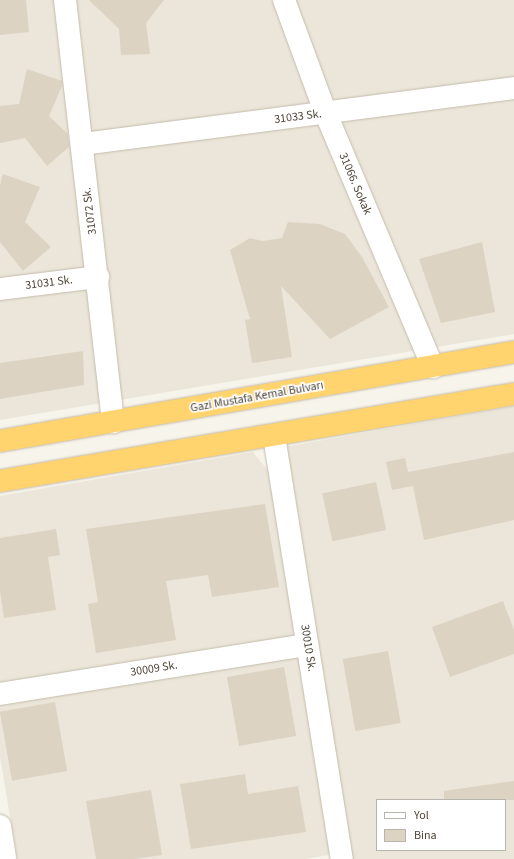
<!DOCTYPE html>
<meta charset="utf-8">
<style>
body{margin:0}
#map{position:relative;width:514px;height:859px;overflow:hidden;background:#f7f4eb;font-family:"Source Sans 3",sans-serif}
div>[style]{position:absolute}
.residential>*{inset:0;background:#ebe6d9}
.building>*{inset:0;background:#ddd3c2;transform-origin:0 0}
.roads{filter:drop-shadow(0 0 1px #c4bcac) drop-shadow(0 0 1px #c4bcac)}
.minor>*{height:22px;margin:-11px;padding:0 11px;transform-origin:11px;border-radius:11px;background:#fff}
.highway>*{height:22px;margin:-11px;padding:0 11px;transform-origin:11px;border-radius:11px;background:#ffd36e}
span{translate:-50% -50%;white-space:nowrap;text-align:center;line-height:1.15;-webkit-text-stroke:3.5px #fff;paint-order:stroke}
.street-label{font-size:12px;color:#4d4537}
.legend{position:absolute;left:376px;top:799px;width:130px;height:52px;box-sizing:border-box;background:#fff;border:1px solid #b8b5af;margin:0;padding:5px 7px;list-style:none;font-size:12px;color:#4d4537}
.legend li{display:flex;align-items:center;gap:8px;height:20px}
.legend b{width:20px;border:1px solid #b8b5af}
</style>
<div id="map">
<div class="residential">
<i style="clip-path:polygon(0 0,514px 0,514px 334px,0 420px)"></i>
<i style="clip-path:polygon(evenodd,514px 406px,514px 859px,351px 859px,285px 447px,514px 406px,377px 800px,505px 800px,505px 850px,377px 850px,377px 800px)"></i>
<i style="clip-path:polygon(253px 452px,269px 472px,297px 632px,291px 639px,0 685px,0 496px)"></i>
<i style="clip-path:polygon(297px 656px,302px 658px,333px 848px,329px 855px,305px 859px,17px 859px,0 757px,0 700px)"></i>
</div>
<div class="building">
<i style="clip-path:polygon(0 0,26px 0,29px 32px,0 35px)"></i>
<i style="clip-path:polygon(89px 0,164px 0,146px 23px,150px 54px,121px 55px,119px 29px)"></i>
<i style="clip-path:polygon(27px 69px,62px 81px,62px 86px,49px 116px,68px 134px,69px 147px,47px 166px,25px 138px,0 143px,0 106px,19px 104px)"></i>
<i style="clip-path:polygon(3px 174px,40px 187px,25px 222px,51px 247px,23px 271px,0 242px,0 185px)"></i>
<i style="clip-path:polygon(288px 222px,320px 224px,345px 234px,362px 257px,389px 307px,330px 339px,281px 286px,292px 357px,252px 363px,245px 320px,250px 319px,230px 250px,250px 238px,263px 241px,282px 238px)"></i>
<i style="clip-path:polygon(482px 242px,495px 312px,441px 323px,419px 259px)"></i>
<i style="clip-path:polygon(83px 351px,84px 385px,0 399px,0 363px)"></i>
<i style="clip-path:polygon(514px 452px,514px 520px,424px 540px,413px 486px,392px 490px,386px 462px,405px 458px,408px 472px)"></i>
<i style="left:376px;top:482px;width:49px;height:55px;rotate:78deg"></i>
<i style="clip-path:polygon(265px 504px,279px 587px,212px 597px,208px 575px,166px 581px,176px 640px,96px 653px,88px 604px,98px 602px,86px 529px)"></i>
<i style="clip-path:polygon(56px 529px,60px 555px,48px 557px,56px 610px,4px 618px,0 591px,0 538px)"></i>
<i style="clip-path:polygon(503px 601px,514px 630px,514px 654px,450px 677px,432px 627px)"></i>
<i style="left:388px;top:651px;width:73px;height:46px;rotate:80deg"></i>
<i style="left:284px;top:667px;width:70px;height:58px;rotate:80deg"></i>
<i style="left:55px;top:702px;width:70px;height:56px;rotate:80deg"></i>
<i style="clip-path:polygon(245px 774px,248px 794px,298px 786px,306px 832px,191px 849px,180px 784px)"></i>
<i style="clip-path:polygon(514px 781px,514px 800px,444px 800px,444px 791px)"></i>
<i style="clip-path:polygon(151px 790px,162px 855px,135px 859px,96px 859px,86px 801px)"></i>
</div>
<div class="roads">
<div class="minor">
<i style="left:65px;top:0;width:425px;rotate:83.5deg"></i>
<i style="left:284px;top:0;width:121px;rotate:69.8deg"></i>
<i style="left:326px;top:114px;width:275px;rotate:67.1deg"></i>
<i style="left:83px;top:144px;width:435px;rotate:-7.4deg"></i>
<i style="left:0;top:289px;width:99px;rotate:-7deg"></i>
<i style="left:274px;top:436px;width:428px;rotate:80.9deg"></i>
<i style="left:0;top:694px;width:311px;rotate:-9.1deg"></i>
<i style="left:0;top:826px;width:33px;rotate:81deg"></i>
</div>
<div class="highway">
<i style="left:0;top:441px;width:522px;rotate:-9.82deg"></i>
<i style="left:0;top:481px;width:521px;rotate:-9.61deg"></i>
</div>
</div>
<div class="street-label">
<span style="left:298px;top:117px;rotate:-7deg">31033 Sk.</span>
<span style="left:355px;top:184px;rotate:67deg">31066. Sokak</span>
<span style="left:90px;top:211px;rotate:-97deg">31072 Sk.</span>
<span style="left:49px;top:283px;rotate:-7deg">31031 Sk.</span>
<span style="left:257px;top:397px;rotate:-10deg">Gazi Mustafa Kemal Bulvarı</span>
<span style="left:308px;top:648px;rotate:81deg">30010 Sk.</span>
<span style="left:154px;top:669px;rotate:-9deg">30009 Sk.</span>
</div>
<ul class="legend">
<li><b style="height:5px;background:#fff"></b>Yol</li>
<li><b style="height:11px;background:#ddd3c2"></b>Bina</li>
</ul>
</div>
